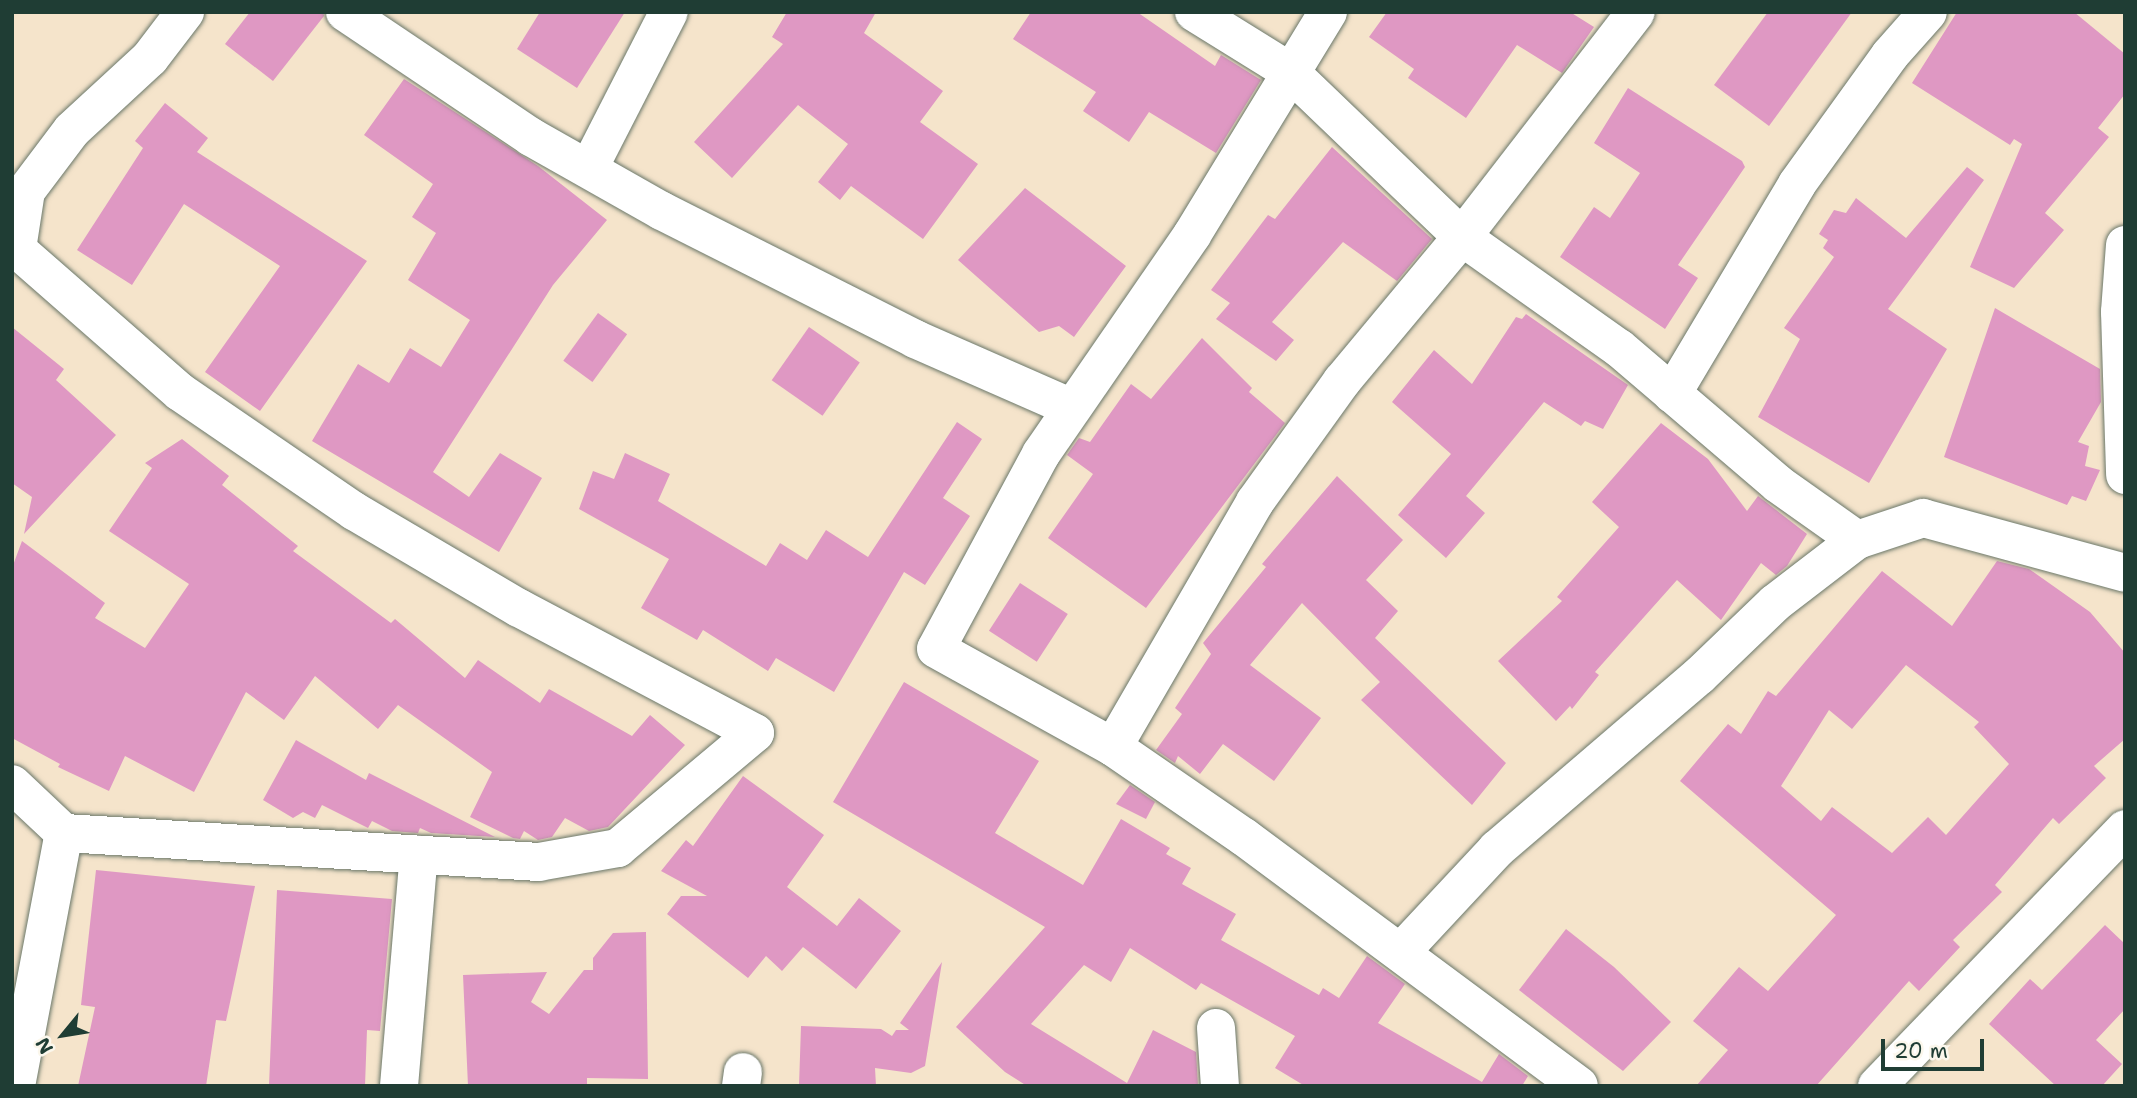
<!DOCTYPE html>
<style>
body{margin:0}
#map{position:relative;width:2137px;height:1098px;overflow:hidden;background:#f5e4cb;font-family:"Shantell Sans",sans-serif}
div>[style]{position:absolute}
.building>*{inset:0;background:#df98c3;transform-origin:0 0}
.roads{filter:drop-shadow(0 0 2px #6a7769) drop-shadow(0 0 2px #6a7769)}
.minor>*{height:38px;margin:-19px;padding:0 19px;transform-origin:19px;border-radius:19px;background:#fff}
span{translate:-50% -50%;white-space:nowrap;text-align:center;line-height:1.15;-webkit-text-stroke:5px #fbf7ec;paint-order:stroke}
.frame{position:absolute;inset:0;border:14px solid #1f3d34;pointer-events:none}
.north{position:absolute;left:28px;top:1000px;width:70px;height:70px;-webkit-text-stroke:5px #fbf7ec;paint-order:stroke;rotate:240deg;font-size:19px;font-weight:700;line-height:28px;text-align:center;color:#1f3d34}
.north::after{content:'';display:block;margin:auto;width:24px;height:32px;background:#1f3d34;clip-path:polygon(50% 0,100% 100%,50% 72%,0 100%)}
.scale{position:absolute;left:1881px;top:1039px;width:103px;height:32px;box-sizing:border-box;border:4px solid #1f3d34;border-top:0;padding-left:9px;font-size:21px;line-height:24px;white-space:nowrap;color:#1f3d34;-webkit-text-stroke:5px #fbf7ec;paint-order:stroke}
</style>
<div id="map">
<div class="building">
<i style="clip-path:polygon(250px 12px,323px 12px,324px 16px,273px 81px,225px 44px)"></i>
<i style="clip-path:polygon(540px 12px,625px 12px,577px 88px,517px 49px)"></i>
<i style="clip-path:polygon(787px 12px,876px 12px,864px 33px,943px 91px,920px 122px,978px 164px,923px 239px,851px 186px,840px 200px,818px 182px,848px 144px,798px 105px,732px 178px,694px 142px,783px 44px,772px 37px)"></i>
<i style="clip-path:polygon(1031px 12px,1137px 12px,1215px 66px,1221px 55px,1261px 80px,1216px 153px,1149px 112px,1129px 142px,1083px 111px,1096px 92px,1013px 39px)"></i>
<i style="clip-path:polygon(1387px 12px,1570px 12px,1594px 27px,1562px 73px,1517px 45px,1466px 118px,1408px 78px,1414px 69px,1369px 37px)"></i>
<i style="clip-path:polygon(1768px 12px,1852px 12px,1769px 126px,1714px 85px)"></i>
<i style="clip-path:polygon(1957px 12px,2074px 12px,2125px 54px,2125px 94px,2098px 128px,2109px 137px,2045px 213px,2064px 230px,2014px 288px,1970px 267px,2022px 144px,2014px 139px,2010px 145px,1912px 83px)"></i>
<i style="clip-path:polygon(404px 79px,538px 166px,607px 220px,553px 285px,433px 472px,469px 497px,500px 453px,542px 478px,499px 552px,312px 441px,358px 364px,389px 383px,410px 348px,441px 367px,470px 320px,408px 280px,436px 233px,412px 217px,433px 184px,364px 135px)"></i>
<i style="clip-path:polygon(1628px 88px,1742px 161px,1745px 167px,1678px 265px,1698px 278px,1665px 329px,1560px 257px,1594px 207px,1610px 218px,1640px 173px,1594px 143px)"></i>
<i style="clip-path:polygon(165px 103px,208px 138px,197px 152px,367px 261px,260px 411px,205px 372px,280px 266px,184px 204px,132px 285px,77px 250px,143px 148px,135px 141px)"></i>
<i style="clip-path:polygon(1332px 147px,1432px 239px,1397px 281px,1343px 242px,1272px 322px,1294px 340px,1276px 361px,1216px 319px,1230px 303px,1211px 290px,1268px 215px,1275px 219px)"></i>
<i style="clip-path:polygon(1967px 167px,1984px 180px,1888px 309px,1947px 349px,1869px 483px,1758px 417px,1800px 339px,1784px 328px,1834px 257px,1823px 248px,1828px 240px,1819px 234px,1834px 210px,1846px 213px,1856px 198px,1906px 238px)"></i>
<i style="clip-path:polygon(1025px 188px,1126px 266px,1074px 337px,1059px 326px,1039px 332px,958px 260px)"></i>
<i style="clip-path:polygon(1995px 308px,2100px 369px,2101px 402px,2078px 442px,2089px 446px,2085px 466px,2100px 470px,2086px 501px,2072px 496px,2067px 505px,1944px 457px)"></i>
<i style="left:598px;top:313px;width:36px;height:59px;rotate:36deg"></i>
<i style="clip-path:polygon(1526px 314px,1628px 385px,1603px 429px,1585px 421px,1581px 426px,1544px 402px,1466px 496px,1485px 513px,1446px 558px,1398px 515px,1451px 454px,1392px 402px,1434px 350px,1472px 384px,1516px 317px,1522px 319px)"></i>
<i style="clip-path:polygon(12px 327px,64px 369px,56px 380px,116px 435px,24px 534px,32px 497px,12px 483px)"></i>
<i style="left:809px;top:327px;width:62px;height:65px;rotate:35deg"></i>
<i style="clip-path:polygon(1202px 338px,1252px 388px,1249px 392px,1285px 423px,1146px 608px,1048px 538px,1093px 474px,1067px 455px,1079px 438px,1090px 442px,1131px 384px,1151px 399px)"></i>
<i style="clip-path:polygon(957px 422px,982px 439px,943px 498px,970px 516px,925px 585px,904px 572px,834px 692px,776px 658px,768px 671px,703px 630px,697px 640px,641px 608px,669px 559px,579px 509px,593px 471px,614px 479px,625px 453px,670px 474px,658px 501px,766px 566px,780px 543px,807px 560px,826px 530px,868px 557px)"></i>
<i style="clip-path:polygon(1661px 423px,1708px 459px,1747px 511px,1758px 496px,1807px 534px,1787px 566px,1776px 575px,1761px 563px,1721px 620px,1677px 580px,1595px 672px,1599px 675px,1572px 709px,1570px 706px,1556px 721px,1498px 661px,1562px 601px,1557px 597px,1619px 527px,1592px 502px)"></i>
<i style="clip-path:polygon(182px 439px,229px 476px,222px 485px,298px 546px,293px 551px,391px 623px,395px 619px,465px 678px,478px 660px,540px 703px,549px 689px,632px 736px,650px 715px,685px 745px,608px 827px,589px 831px,565px 818px,552px 837px,538px 840px,524px 831px,520px 839px,513px 838px,470px 817px,492px 772px,398px 705px,378px 729px,315px 676px,284px 720px,246px 692px,194px 792px,125px 756px,109px 791px,58px 767px,60px 764px,12px 738px,12px 568px,22px 541px,105px 603px,95px 618px,145px 648px,189px 584px,109px 531px,152px 468px,145px 463px)"></i>
<i style="clip-path:polygon(1337px 476px,1403px 540px,1366px 580px,1398px 611px,1375px 638px,1506px 763px,1472px 805px,1361px 700px,1380px 682px,1302px 603px,1250px 665px,1321px 718px,1274px 781px,1223px 744px,1200px 774px,1178px 756px,1175px 763px,1156px 750px,1182px 714px,1175px 708px,1211px 654px,1203px 643px,1266px 567px,1262px 564px)"></i>
<i style="clip-path:polygon(evenodd,1997px 561px,2029px 569px,2090px 612px,2125px 653px,2125px 739px,2094px 766px,2106px 778px,2059px 824px,2053px 818px,1995px 885px,2002px 892px,1953px 940px,1960px 947px,1919px 991px,1909px 981px,1816px 1086px,1696px 1086px,1728px 1050px,1693px 1021px,1739px 967px,1768px 991px,1836px 915px,1680px 781px,1728px 724px,1741px 734px,1768px 691px,1776px 696px,1882px 571px,1952px 626px,1997px 561px,1906px 665px,1979px 722px,1974px 727px,2009px 764px,1946px 835px,1928px 817px,1892px 853px,1832px 807px,1821px 821px,1781px 786px,1829px 710px,1852px 729px,1906px 665px)"></i>
<i style="left:1020px;top:583px;width:57px;height:57px;rotate:33deg"></i>
<i style="clip-path:polygon(904px 682px,1039px 761px,995px 833px,1083px 885px,1121px 819px,1170px 848px,1166px 854px,1191px 868px,1182px 884px,1236px 914px,1221px 940px,1319px 995px,1323px 988px,1339px 998px,1367px 956px,1405px 984px,1378px 1023px,1482px 1082px,1499px 1054px,1528px 1076px,1522px 1086px,1305px 1086px,1275px 1068px,1295px 1036px,1201px 983px,1196px 990px,1130px 948px,1111px 982px,1084px 965px,1031px 1024px,1127px 1083px,1153px 1030px,1196px 1052px,1198px 1086px,1027px 1086px,1005px 1072px,956px 1027px,1045px 927px,833px 802px)"></i>
<i style="clip-path:polygon(296px 740px,366px 780px,369px 773px,495px 837px,431px 833px,420px 828px,418px 833px,392px 831px,372px 821px,368px 828px,322px 805px,315px 818px,303px 812px,293px 818px,263px 800px)"></i>
<i style="clip-path:polygon(743px 776px,824px 835px,787px 887px,837px 926px,859px 898px,901px 931px,856px 989px,803px 947px,782px 971px,766px 956px,748px 978px,667px 914px,681px 896px,707px 896px,661px 871px,686px 840px,693px 846px)"></i>
<i style="clip-path:polygon(1130px 785px,1155px 802px,1146px 819px,1116px 804px)"></i>
<i style="clip-path:polygon(96px 870px,255px 886px,226px 1021px,216px 1020px,206px 1086px,78px 1086px,95px 1007px,81px 1005px)"></i>
<i style="clip-path:polygon(277px 890px,392px 899px,380px 1031px,367px 1030px,365px 1086px,269px 1086px)"></i>
<i style="clip-path:polygon(2105px 925px,2125px 944px,2125px 1009px,2096px 1040px,2122px 1064px,2102px 1086px,2056px 1086px,1989px 1024px,2030px 979px,2042px 990px)"></i>
<i style="clip-path:polygon(1566px 929px,1614px 967px,1671px 1022px,1623px 1071px,1519px 990px)"></i>
<i style="clip-path:polygon(646px 932px,648px 1079px,587px 1078px,587px 1086px,468px 1086px,463px 975px,547px 972px,531px 1002px,549px 1014px,584px 970px,593px 970px,593px 958px,613px 933px)"></i>
<i style="clip-path:polygon(942px 962px,925px 1066px,911px 1073px,875px 1068px,876px 1086px,799px 1086px,801px 1026px,881px 1029px,892px 1036px,896px 1030px,909px 1030px,900px 1023px)"></i>
</div>
<div class="roads">
<div class="minor">
<i style="left:345px;top:12px;width:224px;rotate:33.9deg"></i>
<i style="left:531px;top:137px;width:150px;rotate:29.5deg"></i>
<i style="left:662px;top:211px;width:284px;rotate:26.8deg"></i>
<i style="left:915px;top:339px;width:169px;rotate:23.7deg"></i>
<i style="left:1194px;top:12px;width:112px;rotate:31.8deg"></i>
<i style="left:1289px;top:71px;width:240px;rotate:43.8deg"></i>
<i style="left:1462px;top:237px;width:192px;rotate:35.3deg"></i>
<i style="left:1619px;top:348px;width:209px;rotate:40.5deg"></i>
<i style="left:1778px;top:484px;width:97px;rotate:35.3deg"></i>
<i style="left:1328px;top:12px;width:261px;rotate:121.4deg"></i>
<i style="left:1192px;top:235px;width:266px;rotate:124.6deg"></i>
<i style="left:1041px;top:454px;width:221px;rotate:118.3deg"></i>
<i style="left:936px;top:649px;width:202px;rotate:29deg"></i>
<i style="left:1113px;top:747px;width:159px;rotate:34.5deg"></i>
<i style="left:1244px;top:837px;width:417px;rotate:36.6deg"></i>
<i style="left:589px;top:168px;width:175px;rotate:-62.9deg"></i>
<i style="left:12px;top:245px;width:223px;rotate:41.2deg"></i>
<i style="left:180px;top:392px;width:211px;rotate:34.4deg"></i>
<i style="left:354px;top:511px;width:191px;rotate:30.5deg"></i>
<i style="left:519px;top:608px;width:267px;rotate:27.9deg"></i>
<i style="left:755px;top:733px;width:179px;rotate:140deg"></i>
<i style="left:618px;top:848px;width:80px;rotate:170deg"></i>
<i style="left:539px;top:862px;width:476px;rotate:-176.5deg"></i>
<i style="left:64px;top:833px;width:71px;rotate:-136.7deg"></i>
<i style="left:2125px;top:245px;width:67px;rotate:94.3deg"></i>
<i style="left:2120px;top:312px;width:163px;rotate:88.2deg"></i>
<i style="left:17px;top:249px;width:59px;rotate:-81.2deg"></i>
<i style="left:26px;top:191px;width:76px;rotate:-53deg"></i>
<i style="left:72px;top:130px;width:106px;rotate:-42.7deg"></i>
<i style="left:150px;top:58px;width:58px;rotate:-52.7deg"></i>
<i style="left:1672px;top:394px;width:244px;rotate:-59.2deg"></i>
<i style="left:1797px;top:184px;width:159px;rotate:-54.2deg"></i>
<i style="left:1890px;top:55px;width:57px;rotate:-48.5deg"></i>
<i style="left:1113px;top:747px;width:283px;rotate:-59.9deg"></i>
<i style="left:1255px;top:502px;width:149px;rotate:-54.3deg"></i>
<i style="left:1342px;top:381px;width:187px;rotate:-50.2deg"></i>
<i style="left:1462px;top:237px;width:284px;rotate:-52.3deg"></i>
<i style="left:1401px;top:952px;width:141px;rotate:-47deg"></i>
<i style="left:1497px;top:849px;width:266px;rotate:-40.6deg"></i>
<i style="left:1699px;top:676px;width:105px;rotate:-43.8deg"></i>
<i style="left:1775px;top:603px;width:103px;rotate:-37.5deg"></i>
<i style="left:1857px;top:540px;width:70px;rotate:-18.4deg"></i>
<i style="left:1923px;top:518px;width:209px;rotate:15.2deg"></i>
<i style="left:1216px;top:1028px;width:58px;rotate:86.1deg"></i>
<i style="left:16px;top:1086px;width:258px;rotate:-79.3deg"></i>
<i style="left:399px;top:1086px;width:232px;rotate:-85.1deg"></i>
<i style="left:741px;top:1086px;width:14px;rotate:-82deg"></i>
<i style="left:1877px;top:1086px;width:357px;rotate:-46deg"></i>
</div>
</div>
<div class="frame"></div>
<div class="north">N</div>
<div class="scale">20 m</div>
</div>
